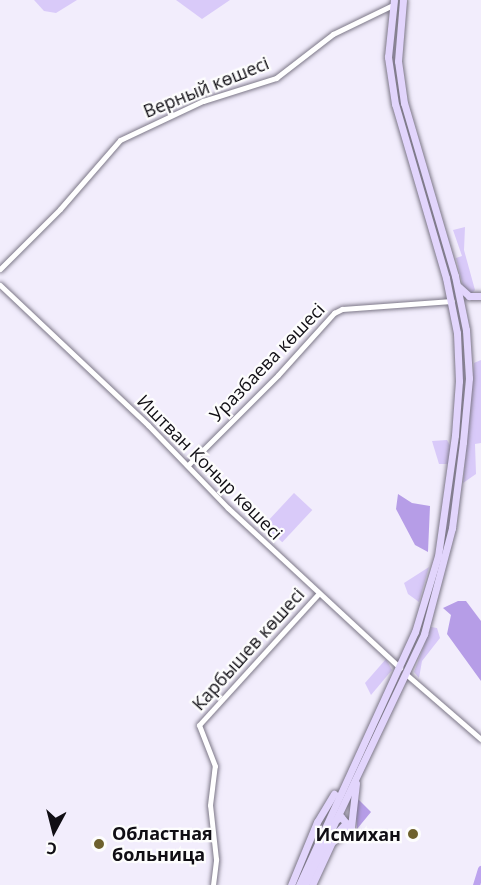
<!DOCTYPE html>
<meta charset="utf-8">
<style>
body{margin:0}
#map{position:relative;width:481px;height:885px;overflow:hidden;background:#f2edfc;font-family:"Open Sans",sans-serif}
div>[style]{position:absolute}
.green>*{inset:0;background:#d9caf9;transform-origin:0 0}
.forest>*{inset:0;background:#b69de7}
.river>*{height:7px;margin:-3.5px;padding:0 3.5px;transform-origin:3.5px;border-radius:3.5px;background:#bca3ee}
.roads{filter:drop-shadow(0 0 2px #7c7787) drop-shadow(0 0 2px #7c7787)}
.minor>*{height:5px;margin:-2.5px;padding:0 2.5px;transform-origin:2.5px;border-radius:2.5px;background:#fff}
.major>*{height:7px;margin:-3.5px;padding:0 3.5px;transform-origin:3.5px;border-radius:3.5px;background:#e2d5fc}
.dots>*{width:16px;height:16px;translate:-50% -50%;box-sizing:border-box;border:3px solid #fdfdfd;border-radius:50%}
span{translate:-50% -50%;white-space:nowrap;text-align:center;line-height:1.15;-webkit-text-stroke:4.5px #fdfdfd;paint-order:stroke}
.street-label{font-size:18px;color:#100e14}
.poi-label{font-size:18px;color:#100e14;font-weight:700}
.left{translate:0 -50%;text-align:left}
.right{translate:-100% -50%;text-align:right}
.north{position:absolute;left:24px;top:801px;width:60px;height:60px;-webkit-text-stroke:4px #fdfdfd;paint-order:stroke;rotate:187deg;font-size:16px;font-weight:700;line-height:24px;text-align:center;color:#100e14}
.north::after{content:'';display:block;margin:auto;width:21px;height:27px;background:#100e14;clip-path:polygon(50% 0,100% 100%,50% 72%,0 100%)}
</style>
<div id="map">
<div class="green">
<i style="clip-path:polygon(34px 0,77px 0,56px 13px,44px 11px)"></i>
<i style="clip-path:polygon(176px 0,230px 0,202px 19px)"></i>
<i style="clip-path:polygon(396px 0,399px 0,394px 32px,396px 83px,452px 274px,459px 322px,450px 275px,394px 83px,391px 31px)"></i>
<i style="clip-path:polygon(465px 227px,464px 250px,475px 290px,471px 294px,464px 290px,456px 258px,462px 256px,453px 230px)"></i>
<i style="clip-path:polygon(461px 337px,465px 372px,460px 443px,450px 526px,435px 593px,389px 707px,332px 817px,415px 641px,432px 592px,450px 505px,462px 394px)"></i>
<i style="clip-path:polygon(481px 360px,481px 443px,475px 444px,476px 474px,463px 483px,474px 363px)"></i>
<i style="clip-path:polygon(447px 440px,451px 447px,448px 464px,439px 464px,432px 441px)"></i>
<i style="left:294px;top:493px;width:25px;height:44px;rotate:43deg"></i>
<i style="clip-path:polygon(429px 567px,419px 602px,408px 594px,404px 583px)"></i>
<i style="clip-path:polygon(431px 627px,437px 628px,440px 638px,422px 661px,419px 678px,414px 672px)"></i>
<i style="clip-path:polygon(386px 659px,392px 670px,371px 695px,365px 683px)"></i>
</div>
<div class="forest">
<i style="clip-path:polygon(398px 494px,412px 503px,430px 506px,428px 552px,415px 545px,396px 509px)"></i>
<i style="clip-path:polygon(458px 601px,466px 601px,481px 621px,481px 681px,447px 634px,451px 615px,443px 608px)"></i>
<i style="clip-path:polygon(356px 797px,371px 812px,357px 829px,356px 815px)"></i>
</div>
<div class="river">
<i style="left:476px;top:885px;width:17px;rotate:-73deg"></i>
</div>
<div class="roads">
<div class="minor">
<i style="left:0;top:269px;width:85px;rotate:-45deg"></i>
<i style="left:60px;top:209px;width:91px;rotate:-49deg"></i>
<i style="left:120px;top:140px;width:92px;rotate:-25.2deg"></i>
<i style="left:203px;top:101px;width:77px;rotate:-17.5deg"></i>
<i style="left:276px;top:78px;width:72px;rotate:-37.7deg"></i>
<i style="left:333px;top:34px;width:67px;rotate:-25.8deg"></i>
<i style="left:0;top:285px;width:204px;rotate:43.4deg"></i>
<i style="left:148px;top:425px;width:115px;rotate:46.1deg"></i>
<i style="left:228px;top:508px;width:235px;rotate:42.9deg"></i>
<i style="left:188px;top:465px;width:127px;rotate:-45deg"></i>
<i style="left:278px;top:375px;width:84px;rotate:-47.9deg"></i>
<i style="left:334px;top:313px;width:9px;rotate:-27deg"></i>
<i style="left:342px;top:309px;width:110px;rotate:-4.2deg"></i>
<i style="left:407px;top:675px;width:98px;rotate:40.9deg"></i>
<i style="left:213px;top:885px;width:26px;rotate:-83deg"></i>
<i style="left:216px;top:859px;width:54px;rotate:-96.3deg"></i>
<i style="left:210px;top:805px;width:39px;rotate:-83deg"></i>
<i style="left:215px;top:766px;width:44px;rotate:-111.3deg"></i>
<i style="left:199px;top:725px;width:178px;rotate:-47.7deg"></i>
</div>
<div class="major">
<i style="left:458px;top:286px;width:15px;rotate:42deg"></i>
<i style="left:469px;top:296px;width:12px"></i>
<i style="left:331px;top:839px;width:22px;rotate:-47deg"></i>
<i style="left:346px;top:823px;width:8px;rotate:-130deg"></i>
<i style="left:341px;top:817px;width:8px;rotate:150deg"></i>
<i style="left:291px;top:885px;width:68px;rotate:-67.6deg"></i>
<i style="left:317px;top:822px;width:33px;rotate:-59deg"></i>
<i style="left:299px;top:885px;width:278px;rotate:-65.4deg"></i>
<i style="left:415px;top:632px;width:79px;rotate:-73.2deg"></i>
<i style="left:438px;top:556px;width:122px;rotate:-82deg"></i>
<i style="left:455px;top:435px;width:54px;rotate:-85.8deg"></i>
<i style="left:459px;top:381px;width:48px;rotate:-92.4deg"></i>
<i style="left:457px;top:333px;width:56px;rotate:-101.3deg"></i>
<i style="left:446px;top:278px;width:181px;rotate:-106.3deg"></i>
<i style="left:395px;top:104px;width:48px;rotate:-98.5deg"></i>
<i style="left:388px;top:57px;width:57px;rotate:-84deg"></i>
<i style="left:305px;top:885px;width:278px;rotate:-64.6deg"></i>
<i style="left:424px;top:634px;width:110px;rotate:-75.2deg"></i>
<i style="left:452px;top:528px;width:87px;rotate:-82.7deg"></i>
<i style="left:463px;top:442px;width:64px;rotate:-84.6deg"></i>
<i style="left:469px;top:378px;width:48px;rotate:-93.6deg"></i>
<i style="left:466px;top:330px;width:55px;rotate:-101.5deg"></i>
<i style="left:455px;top:276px;width:180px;rotate:-106.4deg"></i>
<i style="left:404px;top:103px;width:42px;rotate:-98.1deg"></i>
<i style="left:398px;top:61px;width:61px;rotate:-85.3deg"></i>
<i style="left:312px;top:885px;width:47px;rotate:-65.1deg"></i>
<i style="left:332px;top:842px;width:24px;rotate:-38deg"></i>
<i style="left:351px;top:827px;width:44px;rotate:-83.5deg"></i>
</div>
</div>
<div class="dots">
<i style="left:413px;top:834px;background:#6e612e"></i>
<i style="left:99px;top:844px;background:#6e612e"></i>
</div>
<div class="street-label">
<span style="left:206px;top:87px;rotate:-22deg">Верный көшесі</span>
<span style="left:267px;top:362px;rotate:-46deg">Уразбаева көшесі</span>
<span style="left:210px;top:467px;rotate:45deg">Иштван Коныр көшесі</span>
<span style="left:248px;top:649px;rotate:-48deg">Карбышев көшесі</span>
</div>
<div class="poi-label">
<span class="left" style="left:112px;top:844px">Областная<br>больница</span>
<span class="right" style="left:401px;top:834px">Исмихан</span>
</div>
<div class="north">С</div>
</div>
